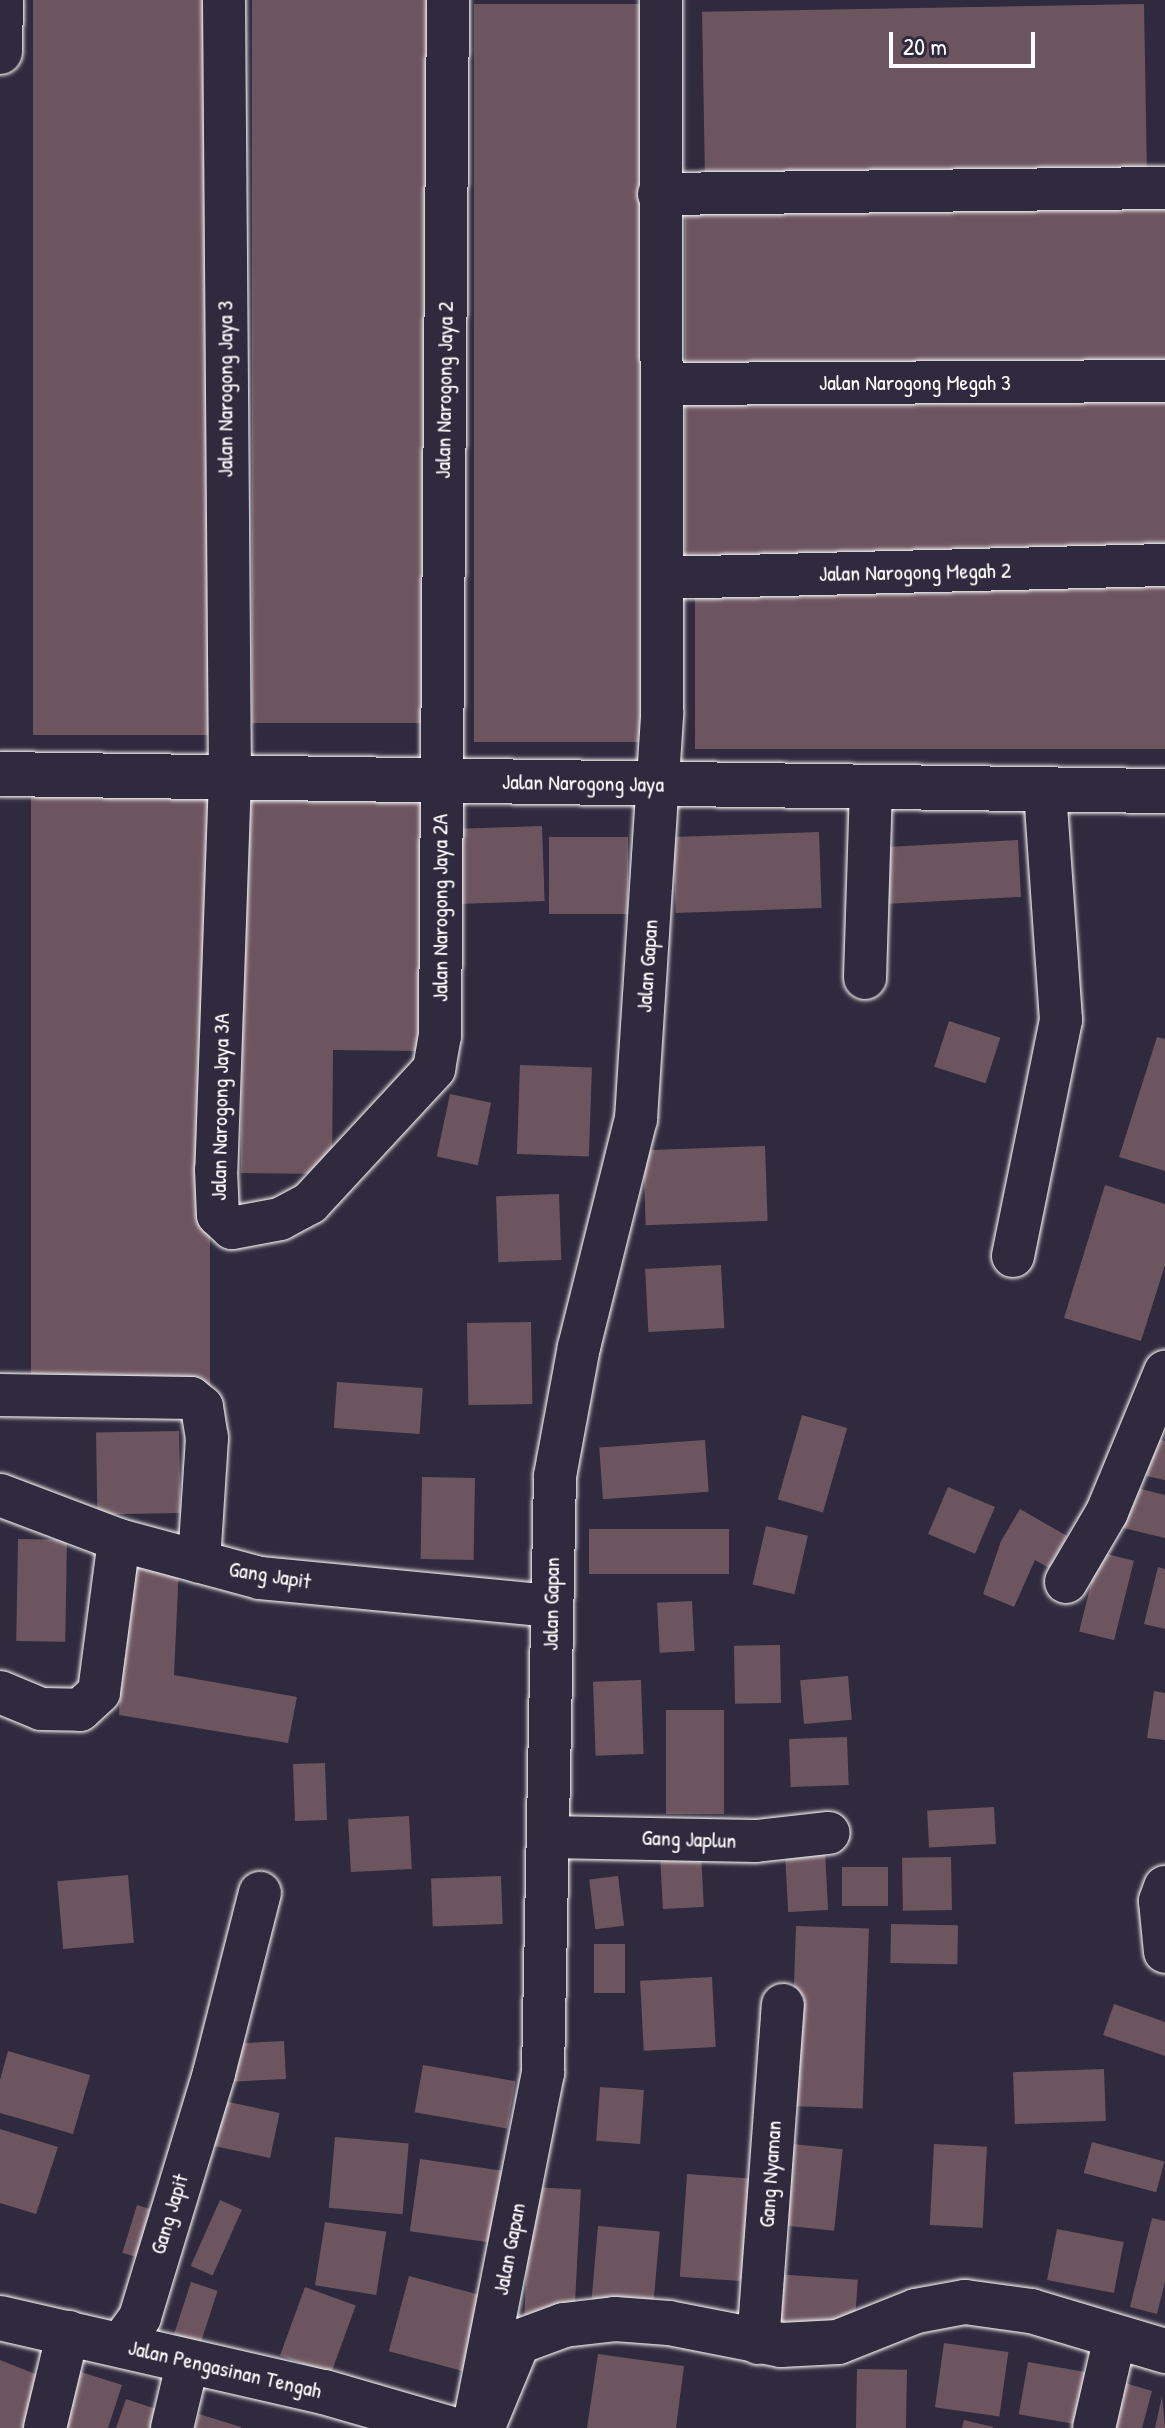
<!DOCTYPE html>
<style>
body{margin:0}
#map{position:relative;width:1165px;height:2428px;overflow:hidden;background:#2f2a3d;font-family:"Patrick Hand",sans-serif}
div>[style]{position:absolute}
.building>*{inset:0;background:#6d555f;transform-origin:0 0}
.roads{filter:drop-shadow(0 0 2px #fff) drop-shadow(0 0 2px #fff)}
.street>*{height:42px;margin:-21px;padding:0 21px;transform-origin:21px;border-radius:21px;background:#2f2a3d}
.secondary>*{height:44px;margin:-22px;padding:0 22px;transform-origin:22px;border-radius:22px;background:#2f2a3d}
span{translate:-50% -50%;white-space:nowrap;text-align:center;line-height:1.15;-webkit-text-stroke:7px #2f2a3d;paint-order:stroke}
.street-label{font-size:22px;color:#fff}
.scale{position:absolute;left:889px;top:32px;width:146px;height:36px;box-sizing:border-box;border:4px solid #fff;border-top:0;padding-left:10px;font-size:24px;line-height:28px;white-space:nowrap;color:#fff;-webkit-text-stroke:6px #2f2a3d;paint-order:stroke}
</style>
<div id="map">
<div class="building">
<i style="left:33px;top:0;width:179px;height:735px"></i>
<i style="left:252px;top:0;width:179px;height:723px"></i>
<i style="left:474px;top:4px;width:180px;height:738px"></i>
<i style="left:1144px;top:4px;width:170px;height:442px;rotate:89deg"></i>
<i style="left:1165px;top:194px;width:170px;height:480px;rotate:90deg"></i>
<i style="left:1165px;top:388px;width:170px;height:480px;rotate:90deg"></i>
<i style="left:1165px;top:579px;width:170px;height:470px;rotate:90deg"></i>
<i style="left:31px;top:791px;width:179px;height:599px"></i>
<i style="clip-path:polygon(243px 799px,422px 800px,420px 1051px,333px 1050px,332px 1174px,241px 1173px)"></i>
<i style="left:542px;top:826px;width:75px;height:88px;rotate:88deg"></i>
<i style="left:819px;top:832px;width:76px;height:146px;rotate:88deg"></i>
<i style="left:549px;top:837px;width:79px;height:77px"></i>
<i style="left:1018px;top:840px;width:57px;height:146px;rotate:87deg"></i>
<i style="left:949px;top:1021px;width:54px;height:48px;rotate:18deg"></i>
<i style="clip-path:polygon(1157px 1037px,1165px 1039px,1165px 1171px,1119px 1157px)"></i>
<i style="left:520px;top:1065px;width:72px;height:89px;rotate:2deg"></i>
<i style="left:450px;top:1094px;width:42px;height:64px;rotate:12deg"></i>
<i style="left:765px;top:1146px;width:75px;height:122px;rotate:88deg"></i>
<i style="clip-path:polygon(1105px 1185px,1165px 1204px,1165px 1265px,1141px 1341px,1064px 1318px)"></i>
<i style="left:559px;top:1194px;width:66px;height:63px;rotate:88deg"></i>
<i style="left:721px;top:1265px;width:63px;height:76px;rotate:87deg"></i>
<i style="left:531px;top:1322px;width:82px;height:64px;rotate:89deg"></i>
<i style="left:337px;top:1382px;width:86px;height:46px;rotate:4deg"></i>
<i style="left:802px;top:1415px;width:47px;height:88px;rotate:16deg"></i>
<i style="left:179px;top:1431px;width:82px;height:83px;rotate:89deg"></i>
<i style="clip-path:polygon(1156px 1439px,1165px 1441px,1165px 1480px,1146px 1476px)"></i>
<i style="left:705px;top:1440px;width:52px;height:106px;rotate:86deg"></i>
<i style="left:422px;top:1477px;width:53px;height:82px;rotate:1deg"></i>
<i style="clip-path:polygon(1129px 1486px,1165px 1495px,1165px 1538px,1119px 1527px)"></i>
<i style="left:948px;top:1487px;width:51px;height:51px;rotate:23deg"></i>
<i style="clip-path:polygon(1020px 1509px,1067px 1536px,1049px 1568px,1035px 1560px,1014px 1607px,983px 1594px,1001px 1541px)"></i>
<i style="left:766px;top:1526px;width:43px;height:60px;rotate:13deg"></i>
<i style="left:589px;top:1529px;width:140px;height:45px"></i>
<i style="left:18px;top:1539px;width:49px;height:102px;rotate:1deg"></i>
<i style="left:1099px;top:1552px;width:36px;height:82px;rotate:14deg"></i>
<i style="clip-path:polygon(125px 1564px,179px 1566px,174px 1675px,297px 1697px,288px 1743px,119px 1715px)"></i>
<i style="clip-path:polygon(1158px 1567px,1165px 1569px,1165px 1629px,1144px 1624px)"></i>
<i style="left:692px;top:1601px;width:50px;height:35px;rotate:87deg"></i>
<i style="left:780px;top:1645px;width:58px;height:46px;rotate:89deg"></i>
<i style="left:848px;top:1676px;width:44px;height:48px;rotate:85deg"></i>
<i style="left:641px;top:1680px;width:74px;height:48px;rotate:88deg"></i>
<i style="clip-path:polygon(1154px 1691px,1165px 1693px,1165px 1740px,1147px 1738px)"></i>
<i style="left:666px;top:1710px;width:58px;height:104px"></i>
<i style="left:847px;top:1737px;width:48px;height:58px;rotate:88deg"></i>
<i style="left:325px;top:1763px;width:57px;height:32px;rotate:88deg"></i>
<i style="left:994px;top:1807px;width:37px;height:67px;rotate:87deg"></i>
<i style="left:409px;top:1816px;width:53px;height:61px;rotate:87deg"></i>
<i style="left:825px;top:1851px;width:59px;height:40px;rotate:87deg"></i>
<i style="left:701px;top:1853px;width:54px;height:41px;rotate:87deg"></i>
<i style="left:951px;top:1857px;width:53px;height:49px;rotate:89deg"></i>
<i style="left:842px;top:1867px;width:46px;height:39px"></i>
<i style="left:128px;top:1875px;width:68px;height:71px;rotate:85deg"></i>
<i style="left:501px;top:1876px;width:48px;height:70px;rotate:88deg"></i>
<i style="left:618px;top:1876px;width:50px;height:29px;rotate:83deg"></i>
<i style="left:891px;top:1924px;width:67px;height:39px;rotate:1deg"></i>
<i style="left:796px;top:1926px;width:73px;height:180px;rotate:2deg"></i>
<i style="left:594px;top:1944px;width:31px;height:49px"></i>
<i style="left:712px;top:1977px;width:70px;height:72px;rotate:87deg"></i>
<i style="clip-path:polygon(1114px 2004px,1165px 2022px,1165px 2056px,1103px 2035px)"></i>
<i style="left:284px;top:2041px;width:38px;height:58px;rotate:87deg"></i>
<i style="clip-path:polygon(8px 2051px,90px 2075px,73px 2134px,0 2113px,0 2080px)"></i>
<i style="left:423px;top:2065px;width:94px;height:48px;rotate:10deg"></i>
<i style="left:1104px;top:2069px;width:52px;height:91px;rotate:88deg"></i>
<i style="left:600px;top:2087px;width:44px;height:54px;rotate:4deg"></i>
<i style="left:219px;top:2100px;width:62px;height:46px;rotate:12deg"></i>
<i style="clip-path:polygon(0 2129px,58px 2147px,36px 2214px,0 2203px)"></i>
<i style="left:335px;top:2137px;width:74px;height:71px;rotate:5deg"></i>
<i style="left:1092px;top:2142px;width:75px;height:32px;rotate:15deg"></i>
<i style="left:793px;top:2144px;width:50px;height:82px;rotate:6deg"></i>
<i style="left:934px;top:2144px;width:53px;height:81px;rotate:3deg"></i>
<i style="left:420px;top:2159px;width:94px;height:73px;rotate:8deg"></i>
<i style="left:687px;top:2174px;width:71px;height:103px;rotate:4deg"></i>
<i style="left:531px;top:2187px;width:50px;height:129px;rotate:3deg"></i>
<i style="left:220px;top:2200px;width:24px;height:72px;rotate:24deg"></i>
<i style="left:137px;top:2205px;width:30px;height:50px;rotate:17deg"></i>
<i style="clip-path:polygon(1152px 2218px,1165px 2221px,1165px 2282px,1157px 2314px,1130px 2307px)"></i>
<i style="left:325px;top:2222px;width:62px;height:64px;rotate:9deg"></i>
<i style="left:598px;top:2226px;width:62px;height:83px;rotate:5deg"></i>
<i style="left:1057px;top:2229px;width:68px;height:52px;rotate:11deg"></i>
<i style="left:775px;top:2274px;width:83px;height:54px;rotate:4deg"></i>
<i style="left:409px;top:2276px;width:88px;height:78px;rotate:15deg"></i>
<i style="left:191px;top:2282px;width:28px;height:64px;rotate:18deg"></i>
<i style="left:305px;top:2287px;width:54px;height:73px;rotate:20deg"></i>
<i style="left:944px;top:2343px;width:65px;height:65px;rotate:8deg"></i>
<i style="clip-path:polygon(598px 2354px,684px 2366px,676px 2428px,587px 2428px)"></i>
<i style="clip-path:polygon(0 2360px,48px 2379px,30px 2428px,0 2428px)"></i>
<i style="left:1028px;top:2362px;width:74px;height:53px;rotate:10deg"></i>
<i style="left:857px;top:2369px;width:50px;height:59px;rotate:1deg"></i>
<i style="clip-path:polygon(78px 2371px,122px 2385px,108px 2428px,60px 2428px)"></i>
<i style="clip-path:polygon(1115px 2380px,1152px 2391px,1142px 2428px,1101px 2428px)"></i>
<i style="clip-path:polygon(1162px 2396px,1165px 2428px,1155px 2428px)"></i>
<i style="clip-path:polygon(126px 2399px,165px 2412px,159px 2428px,116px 2428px)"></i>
<i style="clip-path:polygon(199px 2414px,241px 2427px,241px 2428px,195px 2428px)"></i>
<i style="clip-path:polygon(964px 2420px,993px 2427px,993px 2428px,962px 2428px)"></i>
</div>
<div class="roads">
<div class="street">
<i style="left:224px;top:0;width:778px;rotate:89.56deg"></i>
<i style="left:230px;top:778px;width:392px;rotate:92deg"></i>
<i style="left:216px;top:1170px;width:45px;rotate:87.5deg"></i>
<i style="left:218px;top:1215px;width:19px;rotate:43deg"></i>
<i style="left:232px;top:1228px;width:49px;rotate:-10.6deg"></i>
<i style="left:280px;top:1219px;width:34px;rotate:-28deg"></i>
<i style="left:310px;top:1203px;width:183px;rotate:-47.2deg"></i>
<i style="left:434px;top:1069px;width:34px;rotate:-80deg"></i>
<i style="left:440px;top:1036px;width:1036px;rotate:-89.56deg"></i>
<i style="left:659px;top:194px;width:506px;rotate:-0.68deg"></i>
<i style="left:665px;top:384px;width:500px;rotate:-0.34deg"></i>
<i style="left:664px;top:578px;width:501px;rotate:-1.49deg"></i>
<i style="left:865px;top:978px;width:191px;rotate:-88.2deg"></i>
<i style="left:1013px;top:1256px;width:241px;rotate:-78.5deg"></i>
<i style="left:1061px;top:1020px;width:231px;rotate:-94deg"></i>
<i style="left:0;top:1395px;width:191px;rotate:0.9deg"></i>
<i style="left:191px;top:1398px;width:14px;rotate:39deg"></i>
<i style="left:202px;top:1407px;width:31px;rotate:81deg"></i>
<i style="left:207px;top:1438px;width:124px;rotate:93.7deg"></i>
<i style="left:0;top:1495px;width:127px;rotate:20.7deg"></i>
<i style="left:119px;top:1540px;width:146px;rotate:15.1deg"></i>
<i style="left:260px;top:1578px;width:291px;rotate:5.5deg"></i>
<i style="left:1066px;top:1582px;width:81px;rotate:-59.6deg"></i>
<i style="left:1107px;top:1512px;width:152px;rotate:-67.5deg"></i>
<i style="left:0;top:1692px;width:44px;rotate:22.5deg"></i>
<i style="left:41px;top:1709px;width:39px;rotate:1deg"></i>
<i style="left:80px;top:1710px;width:26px;rotate:-43deg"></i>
<i style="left:99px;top:1692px;width:153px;rotate:-82.5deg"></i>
<i style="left:548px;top:1837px;width:208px;rotate:1.1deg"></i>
<i style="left:756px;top:1841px;width:73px;rotate:-6.3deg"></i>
<i style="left:1165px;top:1887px;width:15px;rotate:110deg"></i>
<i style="left:1160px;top:1901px;width:51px;rotate:84.4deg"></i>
<i style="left:758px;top:2343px;width:339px;rotate:-85.8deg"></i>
<i style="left:120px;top:2345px;width:34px;rotate:-54deg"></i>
<i style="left:140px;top:2317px;width:255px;rotate:-73.1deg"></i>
<i style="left:214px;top:2073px;width:186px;rotate:-75.7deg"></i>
<i style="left:476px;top:2414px;width:348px;rotate:-78.9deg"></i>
<i style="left:543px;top:2073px;width:597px;rotate:-88.85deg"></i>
<i style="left:555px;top:1476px;width:131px;rotate:-79.5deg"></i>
<i style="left:579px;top:1347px;width:235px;rotate:-76deg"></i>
<i style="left:636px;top:1119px;width:406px;rotate:-86.3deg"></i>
<i style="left:662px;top:714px;width:714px;rotate:-90.08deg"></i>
<i style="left:45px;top:2428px;width:99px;rotate:-76.5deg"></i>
<i style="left:172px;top:2428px;width:69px;rotate:-76.6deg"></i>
<i style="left:1094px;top:2428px;width:93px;rotate:-77deg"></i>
</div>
<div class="secondary">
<i style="left:0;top:52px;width:52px;rotate:-88.9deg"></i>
<i style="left:0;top:774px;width:1165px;rotate:0.84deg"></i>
<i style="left:0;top:2318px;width:332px;rotate:12.9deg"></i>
<i style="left:324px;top:2392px;width:129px;rotate:16.2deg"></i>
<i style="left:471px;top:2428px;width:17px;rotate:-31deg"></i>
<i style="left:486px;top:2419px;width:83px;rotate:-67.4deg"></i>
<i style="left:518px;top:2342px;width:49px;rotate:-20.3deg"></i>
<i style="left:564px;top:2325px;width:51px;rotate:-6.7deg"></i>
<i style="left:615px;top:2319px;width:54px;rotate:4.2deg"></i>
<i style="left:669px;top:2323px;width:114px;rotate:11.1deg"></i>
<i style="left:781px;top:2345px;width:57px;rotate:-3deg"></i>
<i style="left:838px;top:2342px;width:84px;rotate:-21.7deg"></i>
<i style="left:916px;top:2311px;width:50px;rotate:-10.4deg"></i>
<i style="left:965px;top:2302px;width:67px;rotate:7.8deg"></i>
<i style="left:1031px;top:2311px;width:140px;rotate:16.6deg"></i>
</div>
</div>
<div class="street-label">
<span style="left:915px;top:383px">Jalan Narogong Megah 3</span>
<span style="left:225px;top:389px;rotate:-90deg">Jalan Narogong Jaya 3</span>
<span style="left:444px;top:390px;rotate:-89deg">Jalan Narogong Jaya 2</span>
<span style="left:915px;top:572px;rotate:-1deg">Jalan Narogong Megah 2</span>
<span style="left:583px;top:783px;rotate:1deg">Jalan Narogong Jaya</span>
<span style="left:440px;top:908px;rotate:-90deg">Jalan Narogong Jaya 2A</span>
<span style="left:647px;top:966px;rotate:-86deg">Jalan Gapan</span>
<span style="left:220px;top:1107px;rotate:-89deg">Jalan Narogong Jaya 3A</span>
<span style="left:270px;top:1575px;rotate:9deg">Gang Japit</span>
<span style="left:551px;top:1604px;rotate:-89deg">Jalan Gapan</span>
<span style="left:689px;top:1839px;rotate:2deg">Gang Japlun</span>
<span style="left:770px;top:2174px;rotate:-86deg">Gang Nyaman</span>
<span style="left:169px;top:2214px;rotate:-73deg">Gang Japit</span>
<span style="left:509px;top:2249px;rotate:-79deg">Jalan Gapan</span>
<span style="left:225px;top:2369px;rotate:13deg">Jalan Pengasinan Tengah</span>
</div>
<div class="scale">20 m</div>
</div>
